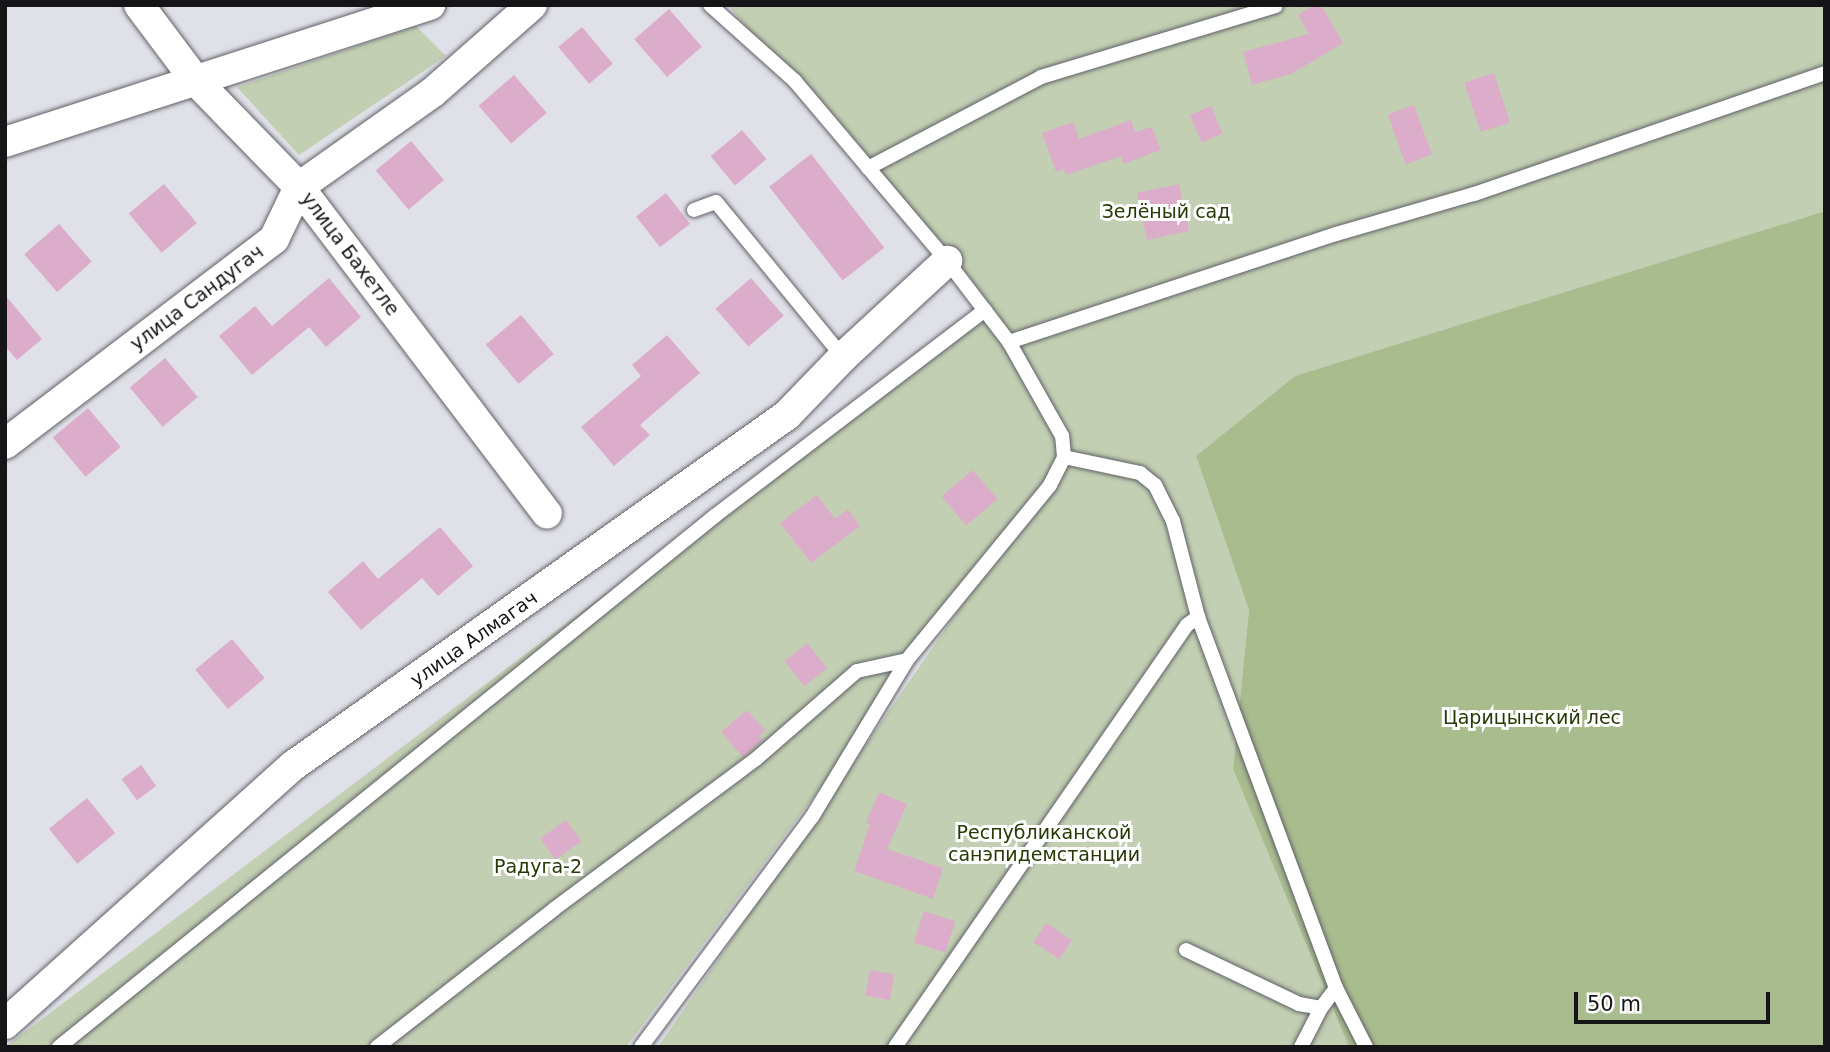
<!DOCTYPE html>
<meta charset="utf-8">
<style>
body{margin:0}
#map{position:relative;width:1830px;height:1052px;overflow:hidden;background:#e0e0e8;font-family:"DejaVu Sans",sans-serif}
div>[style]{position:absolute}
.green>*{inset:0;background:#c2cfb2}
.forest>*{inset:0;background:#a8bc8e}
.building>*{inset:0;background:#dcadca;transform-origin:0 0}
.roads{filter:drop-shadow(0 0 2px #616168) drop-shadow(0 0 2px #616168)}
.lane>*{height:14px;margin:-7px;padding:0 7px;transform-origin:7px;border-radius:7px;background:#fff}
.street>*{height:30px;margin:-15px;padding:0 15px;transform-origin:15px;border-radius:15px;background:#fff}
span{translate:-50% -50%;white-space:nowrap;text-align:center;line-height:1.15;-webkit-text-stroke:6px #fff;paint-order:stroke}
.park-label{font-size:19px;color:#283905}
.street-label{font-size:19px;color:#151518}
.frame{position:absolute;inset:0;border:7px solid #151518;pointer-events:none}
.scale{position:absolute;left:1574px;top:992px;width:196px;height:32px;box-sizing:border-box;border:4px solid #151518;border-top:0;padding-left:9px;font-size:21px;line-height:24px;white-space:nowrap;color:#151518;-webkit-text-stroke:5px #fff;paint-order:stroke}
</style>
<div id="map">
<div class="green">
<i style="clip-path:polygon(728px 5px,1825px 5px,1825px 211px,1295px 376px,1196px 456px,1249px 610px,1233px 769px,1349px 1047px,658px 1047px,1010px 535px,626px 1047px,5px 1047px,981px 310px)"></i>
<i style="clip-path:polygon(416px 26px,446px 56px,299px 155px,237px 87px)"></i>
</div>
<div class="forest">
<i style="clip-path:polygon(1825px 211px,1825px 1047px,1349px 1047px,1233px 769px,1249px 610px,1196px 456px,1295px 376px)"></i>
</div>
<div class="building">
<i style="clip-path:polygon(1314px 5px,1321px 5px,1343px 43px,1291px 74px,1252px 85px,1243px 52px,1309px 34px,1298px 15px)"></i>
<i style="left:669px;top:9px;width:50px;height:46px;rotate:49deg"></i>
<i style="left:582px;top:27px;width:48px;height:31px;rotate:50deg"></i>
<i style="left:1494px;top:73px;width:52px;height:31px;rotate:72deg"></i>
<i style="left:514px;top:75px;width:50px;height:47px;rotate:49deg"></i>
<i style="left:1414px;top:105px;width:53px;height:28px;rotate:70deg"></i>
<i style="left:1211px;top:106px;width:30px;height:23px;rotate:67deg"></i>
<i style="clip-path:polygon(1131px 120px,1135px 132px,1152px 127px,1161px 150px,1123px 164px,1121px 156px,1066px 175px,1064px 169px,1056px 172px,1042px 133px,1073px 122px,1079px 139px)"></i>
<i style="left:742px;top:130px;width:38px;height:41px;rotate:50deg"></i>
<i style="left:411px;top:141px;width:51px;height:46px;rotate:50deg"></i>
<i style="left:811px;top:154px;width:119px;height:53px;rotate:52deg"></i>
<i style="left:164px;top:184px;width:51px;height:46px;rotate:50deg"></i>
<i style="left:1179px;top:184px;width:48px;height:43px;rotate:78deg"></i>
<i style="left:666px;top:193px;width:39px;height:38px;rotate:52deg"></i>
<i style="left:59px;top:224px;width:50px;height:46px;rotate:49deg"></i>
<i style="clip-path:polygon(329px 278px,361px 317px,326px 347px,309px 327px,252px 375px,219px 336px,255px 306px,272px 326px)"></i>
<i style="left:751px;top:278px;width:50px;height:47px;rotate:49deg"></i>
<i style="clip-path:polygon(5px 295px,42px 339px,17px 360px,5px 346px)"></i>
<i style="left:521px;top:315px;width:51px;height:46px;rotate:50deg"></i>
<i style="clip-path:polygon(667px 335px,700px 373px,640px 425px,650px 435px,614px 466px,581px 427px,641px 376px,632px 365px)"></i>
<i style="left:165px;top:358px;width:51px;height:46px;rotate:50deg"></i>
<i style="left:88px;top:408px;width:51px;height:46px;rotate:50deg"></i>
<i style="left:973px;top:470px;width:38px;height:41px;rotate:50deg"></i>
<i style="clip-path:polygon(817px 495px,835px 519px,848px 509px,860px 526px,811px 563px,780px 523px)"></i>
<i style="clip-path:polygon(440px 527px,473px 566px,438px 596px,422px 578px,361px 630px,328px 592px,363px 561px,378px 579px)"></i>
<i style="left:232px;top:639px;width:51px;height:48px;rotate:50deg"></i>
<i style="left:807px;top:643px;width:32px;height:29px;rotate:51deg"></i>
<i style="clip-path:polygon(747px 710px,766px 731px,759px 736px,763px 740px,743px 757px,721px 732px)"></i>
<i style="left:141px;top:765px;width:26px;height:24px;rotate:54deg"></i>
<i style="clip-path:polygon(879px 792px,907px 804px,887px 849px,943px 868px,933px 899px,854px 871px,870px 824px,866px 823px)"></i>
<i style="left:87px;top:798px;width:45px;height:49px;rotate:51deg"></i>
<i style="left:566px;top:820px;width:26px;height:32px;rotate:54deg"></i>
<i style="left:924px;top:911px;width:33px;height:33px;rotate:18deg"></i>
<i style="left:1046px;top:923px;width:31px;height:23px;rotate:33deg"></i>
<i style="left:870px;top:970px;width:25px;height:26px;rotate:11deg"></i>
</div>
<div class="roads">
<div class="lane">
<i style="left:868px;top:168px;width:195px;rotate:-27.7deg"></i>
<i style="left:1041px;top:77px;width:245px;rotate:-16.8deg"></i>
<i style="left:694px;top:210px;width:23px;rotate:-20deg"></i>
<i style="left:716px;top:202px;width:200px;rotate:50.7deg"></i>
<i style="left:1009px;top:342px;width:344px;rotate:-18.3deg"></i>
<i style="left:1336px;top:234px;width:144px;rotate:-16.2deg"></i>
<i style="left:1474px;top:194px;width:371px;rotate:-19deg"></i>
<i style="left:1064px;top:457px;width:78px;rotate:11.9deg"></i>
<i style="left:1140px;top:473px;width:19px;rotate:39deg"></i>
<i style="left:1155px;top:485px;width:40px;rotate:63.4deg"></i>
<i style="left:1173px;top:521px;width:99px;rotate:75.4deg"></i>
<i style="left:1198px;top:617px;width:396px;rotate:69.6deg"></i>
<i style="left:1336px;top:988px;width:66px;rotate:63deg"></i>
<i style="left:1186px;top:950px;width:125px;rotate:25.5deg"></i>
<i style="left:1299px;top:1004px;width:22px;rotate:10deg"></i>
<i style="left:59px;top:1047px;width:845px;rotate:-39deg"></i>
<i style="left:716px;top:515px;width:338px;rotate:-37.3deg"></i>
<i style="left:377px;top:1047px;width:224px;rotate:-37.9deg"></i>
<i style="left:554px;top:909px;width:252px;rotate:-36.6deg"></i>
<i style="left:756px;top:759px;width:134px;rotate:-41.1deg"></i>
<i style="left:857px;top:671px;width:51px;rotate:-12.4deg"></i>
<i style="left:641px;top:1047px;width:287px;rotate:-53.4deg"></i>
<i style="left:812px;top:817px;width:184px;rotate:-58.8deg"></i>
<i style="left:907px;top:660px;width:226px;rotate:-50.7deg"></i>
<i style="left:1050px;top:485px;width:31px;rotate:-63deg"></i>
<i style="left:1064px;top:457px;width:21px;rotate:-95deg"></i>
<i style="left:1062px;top:436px;width:108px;rotate:-119.4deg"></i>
<i style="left:1009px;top:342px;width:102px;rotate:-127.4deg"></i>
<i style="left:947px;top:261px;width:236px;rotate:-130.2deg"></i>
<i style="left:795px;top:81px;width:114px;rotate:-138.2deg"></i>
<i style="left:895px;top:1047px;width:513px;rotate:-55.32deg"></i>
<i style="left:1187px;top:625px;width:14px;rotate:-36deg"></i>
<i style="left:1301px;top:1047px;width:44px;rotate:-62.9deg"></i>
<i style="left:1321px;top:1008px;width:25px;rotate:-53deg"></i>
</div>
<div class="street">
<i style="left:139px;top:5px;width:95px;rotate:53.1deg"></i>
<i style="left:196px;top:81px;width:148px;rotate:45.8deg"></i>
<i style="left:299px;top:187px;width:410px;rotate:52.8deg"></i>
<i style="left:5px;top:142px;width:447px;rotate:-17.9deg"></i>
<i style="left:5px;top:444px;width:338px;rotate:-37.3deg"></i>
<i style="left:274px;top:239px;width:58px;rotate:-64.3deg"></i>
<i style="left:299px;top:187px;width:164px;rotate:-35.3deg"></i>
<i style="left:433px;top:92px;width:132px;rotate:-41.3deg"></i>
<i style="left:5px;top:1024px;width:388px;rotate:-41.9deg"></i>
<i style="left:294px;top:765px;width:605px;rotate:-35.37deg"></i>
<i style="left:787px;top:415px;width:81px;rotate:-46deg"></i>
<i style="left:843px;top:357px;width:142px;rotate:-42.7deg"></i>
</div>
</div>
<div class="park-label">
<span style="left:1166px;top:212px">Зелёный сад</span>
<span style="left:1532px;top:718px">Царицынский лес</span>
<span style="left:1044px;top:844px">Республиканской<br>санэпидемстанции</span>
<span style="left:538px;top:867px">Радуга-2</span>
</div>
<div class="street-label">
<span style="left:350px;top:254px;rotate:53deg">улица Бахетле</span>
<span style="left:197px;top:298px;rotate:-37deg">улица Сандугач</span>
<span style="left:474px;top:639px;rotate:-35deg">улица Алмагач</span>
</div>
<div class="frame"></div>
<div class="scale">50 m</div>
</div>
